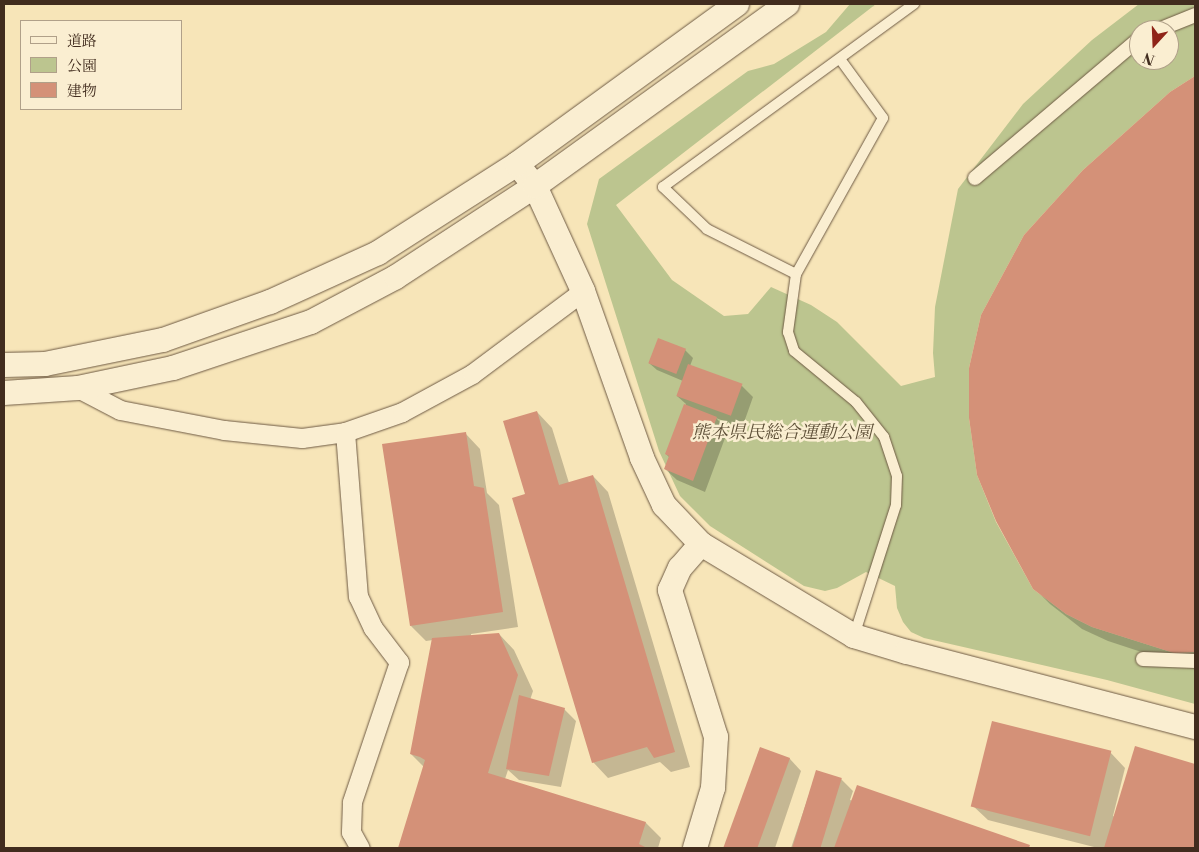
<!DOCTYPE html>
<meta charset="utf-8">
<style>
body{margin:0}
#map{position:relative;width:1199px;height:852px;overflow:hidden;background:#f7e5b8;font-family:"Libre Bodoni","Noto Serif JP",serif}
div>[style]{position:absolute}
.green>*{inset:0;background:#bcc58f}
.shadow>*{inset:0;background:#0003}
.building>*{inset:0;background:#d49178;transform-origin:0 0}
.roads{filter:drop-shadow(0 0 1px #6e5a44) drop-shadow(0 0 1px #6e5a44)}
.service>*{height:10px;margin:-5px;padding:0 5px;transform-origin:5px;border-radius:5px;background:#faeed1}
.pedestrian>*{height:14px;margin:-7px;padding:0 7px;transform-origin:7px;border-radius:7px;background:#faeed1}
.minor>*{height:19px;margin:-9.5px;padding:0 9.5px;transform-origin:9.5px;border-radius:9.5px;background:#faeed1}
.tertiary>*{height:24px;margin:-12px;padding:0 12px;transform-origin:12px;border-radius:12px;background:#faeed1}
span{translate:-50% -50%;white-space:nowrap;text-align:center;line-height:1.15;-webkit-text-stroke:5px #faeed1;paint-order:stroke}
.park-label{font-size:18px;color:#60523a;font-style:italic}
.frame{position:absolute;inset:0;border:5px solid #412c1e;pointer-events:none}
.legend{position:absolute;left:20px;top:20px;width:162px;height:90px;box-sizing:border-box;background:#faeed1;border:1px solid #b0a089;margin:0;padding:6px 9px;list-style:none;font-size:15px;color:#412c1e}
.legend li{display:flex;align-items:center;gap:10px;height:25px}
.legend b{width:25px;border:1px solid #b0a089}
.north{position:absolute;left:1129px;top:20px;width:50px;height:50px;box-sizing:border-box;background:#faeed1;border:1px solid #b0a089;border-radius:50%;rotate:200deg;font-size:14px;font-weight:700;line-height:20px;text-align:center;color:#412c1e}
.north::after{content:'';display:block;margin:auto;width:18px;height:22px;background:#8f2418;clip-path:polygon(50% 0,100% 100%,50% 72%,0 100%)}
</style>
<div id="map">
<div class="green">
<i style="clip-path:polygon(evenodd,850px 4px,876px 4px,616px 205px,672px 280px,724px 316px,748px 314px,771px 287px,811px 305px,837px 322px,901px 386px,935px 377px,933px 353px,935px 307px,958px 189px,1023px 104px,1092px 40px,1139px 4px,1195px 4px,1195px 76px,1170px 92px,1083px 170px,1024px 235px,981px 315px,969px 368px,969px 418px,977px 475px,996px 522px,1033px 589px,1066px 614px,1092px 627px,1174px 653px,1195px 652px,1195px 704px,1107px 680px,924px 638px,911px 632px,903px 622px,897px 608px,895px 586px,866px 572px,837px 588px,825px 591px,804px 586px,710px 526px,680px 496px,659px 451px,587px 224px,599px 179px,748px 71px,774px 64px,826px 32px,850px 4px,1139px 30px,1169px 30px,1169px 60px,1139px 60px,1139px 30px)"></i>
</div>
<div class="shadow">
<i style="clip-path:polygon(1195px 77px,1195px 668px,1190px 668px,1108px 641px,1082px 629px,1050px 604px,1034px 588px,1171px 93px)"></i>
<i style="clip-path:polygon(659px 339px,685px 350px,693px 358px,690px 366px,742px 386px,753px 397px,742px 428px,716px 418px,728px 430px,705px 492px,677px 480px,665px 469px,670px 458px,666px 454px,686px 404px,677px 396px,683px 381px,657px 370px,649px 363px)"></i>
<i style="clip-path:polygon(537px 412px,552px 428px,569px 483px,593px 476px,608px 492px,690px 767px,671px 772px,660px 762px,608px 778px,593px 762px,527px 495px)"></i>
<i style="clip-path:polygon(465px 433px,480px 449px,487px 493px,499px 505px,518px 627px,471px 634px,471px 636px,499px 634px,514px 650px,533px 691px,530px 700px,564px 709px,576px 721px,561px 787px,519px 780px,508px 770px,505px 779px,646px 823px,661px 838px,658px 848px,399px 848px,424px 767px,411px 754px,433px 640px,426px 641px,411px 626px)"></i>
<i style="clip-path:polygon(760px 748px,790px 759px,801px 771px,775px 848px,727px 848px)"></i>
<i style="clip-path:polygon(1136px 748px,1195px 766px,1195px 848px,1098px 848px,988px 820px,972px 805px,1110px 752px,1125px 768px,1113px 816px,1115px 817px)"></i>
<i style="clip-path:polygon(817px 771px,841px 779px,853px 791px,850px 800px,1031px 848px,791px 848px)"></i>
</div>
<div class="building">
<i style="clip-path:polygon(1195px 76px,1195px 652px,1174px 653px,1092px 627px,1066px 614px,1033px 589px,996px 521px,977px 475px,969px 418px,969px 368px,981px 315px,1024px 235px,1083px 170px,1170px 92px)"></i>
<i style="left:658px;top:338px;width:30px;height:27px;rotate:21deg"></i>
<i style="left:688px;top:364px;width:58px;height:34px;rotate:20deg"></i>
<i style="clip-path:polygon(684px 404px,717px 417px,693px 481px,664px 469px,669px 456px,665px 454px)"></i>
<i style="clip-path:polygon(537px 411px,559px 485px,593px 475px,675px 752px,654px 758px,647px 747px,592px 763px,512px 498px,525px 494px,503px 421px)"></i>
<i style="clip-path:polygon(466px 432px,474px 486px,484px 488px,503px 612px,410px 626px,382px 444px)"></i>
<i style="clip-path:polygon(499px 633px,518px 675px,488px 773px,646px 822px,639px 844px,647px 848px,398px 848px,425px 760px,420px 757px,410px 754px,432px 638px)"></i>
<i style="clip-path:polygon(519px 695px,565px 708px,549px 776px,506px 769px)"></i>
<i style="left:992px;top:721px;width:123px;height:88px;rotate:14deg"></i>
<i style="clip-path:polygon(1135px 746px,1195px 764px,1195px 848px,1104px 848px)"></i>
<i style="left:760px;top:747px;width:32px;height:107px;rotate:20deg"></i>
<i style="left:816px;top:770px;width:27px;height:82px;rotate:17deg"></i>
<i style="clip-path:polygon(857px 785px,1030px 845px,1029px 848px,834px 848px)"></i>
</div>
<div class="roads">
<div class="service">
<i style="left:840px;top:59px;width:73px;rotate:53.9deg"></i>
<i style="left:883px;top:118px;width:179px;rotate:119.1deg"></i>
<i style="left:796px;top:274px;width:100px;rotate:-153.2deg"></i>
<i style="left:707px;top:229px;width:61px;rotate:-136.3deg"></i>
<i style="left:663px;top:187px;width:311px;rotate:-36.1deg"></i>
<i style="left:796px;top:274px;width:59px;rotate:97.9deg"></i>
<i style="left:788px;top:332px;width:20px;rotate:72deg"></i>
<i style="left:794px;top:351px;width:80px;rotate:39.4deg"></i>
<i style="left:856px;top:402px;width:45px;rotate:51.3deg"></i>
<i style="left:884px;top:437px;width:41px;rotate:71.6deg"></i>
<i style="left:897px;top:476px;width:29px;rotate:92deg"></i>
<i style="left:896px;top:505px;width:138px;rotate:107.8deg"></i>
</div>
<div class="pedestrian">
<i style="left:1158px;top:30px;width:40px;rotate:-22deg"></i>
<i style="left:975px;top:178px;width:215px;rotate:-40.3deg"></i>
<i style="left:1143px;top:659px;width:52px;rotate:2.2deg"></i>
</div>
<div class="minor">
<i style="left:78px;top:388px;width:47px;rotate:27.6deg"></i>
<i style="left:120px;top:410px;width:106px;rotate:10.9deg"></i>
<i style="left:224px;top:430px;width:78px;rotate:5.9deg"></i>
<i style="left:302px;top:438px;width:43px;rotate:-7.9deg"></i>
<i style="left:345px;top:432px;width:60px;rotate:-19.3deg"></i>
<i style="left:402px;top:412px;width:80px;rotate:-28.5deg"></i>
<i style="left:472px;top:374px;width:139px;rotate:-36.8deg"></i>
<i style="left:345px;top:432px;width:165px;rotate:85.5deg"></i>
<i style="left:358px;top:596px;width:35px;rotate:65deg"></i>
<i style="left:373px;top:628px;width:43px;rotate:52.6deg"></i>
<i style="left:399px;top:662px;width:148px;rotate:108.6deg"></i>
<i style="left:352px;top:802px;width:30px;rotate:92deg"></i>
<i style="left:351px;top:832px;width:18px;rotate:61deg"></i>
</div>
<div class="tertiary">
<i style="left:517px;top:164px;width:28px;rotate:51deg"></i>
<i style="left:535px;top:186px;width:115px;rotate:65.4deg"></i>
<i style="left:583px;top:291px;width:177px;rotate:70.5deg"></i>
<i style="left:642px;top:458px;width:52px;rotate:64.9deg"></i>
<i style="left:664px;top:505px;width:54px;rotate:46.5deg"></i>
<i style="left:701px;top:544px;width:179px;rotate:31deg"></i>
<i style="left:854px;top:636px;width:55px;rotate:16.8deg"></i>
<i style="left:907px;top:652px;width:298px;rotate:14.6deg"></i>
<i style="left:4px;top:365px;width:41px;rotate:-1.4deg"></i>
<i style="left:45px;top:364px;width:120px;rotate:-11.5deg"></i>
<i style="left:163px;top:340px;width:114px;rotate:-19.6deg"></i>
<i style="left:270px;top:302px;width:119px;rotate:-24.4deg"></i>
<i style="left:378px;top:253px;width:165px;rotate:-32.6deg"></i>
<i style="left:517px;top:164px;width:272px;rotate:-36deg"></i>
<i style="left:4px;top:393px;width:74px;rotate:-3.9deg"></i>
<i style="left:78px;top:388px;width:97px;rotate:-11.9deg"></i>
<i style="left:173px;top:368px;width:145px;rotate:-18.4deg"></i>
<i style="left:311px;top:322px;width:96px;rotate:-27.9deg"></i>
<i style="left:396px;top:277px;width:166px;rotate:-33.2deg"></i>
<i style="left:535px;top:186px;width:311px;rotate:-35.8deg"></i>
<i style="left:695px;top:848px;width:63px;rotate:-73.3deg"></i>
<i style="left:713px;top:788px;width:51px;rotate:-86.6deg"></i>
<i style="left:716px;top:737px;width:154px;rotate:-107.4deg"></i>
<i style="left:670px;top:590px;width:24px;rotate:-66deg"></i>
<i style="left:680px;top:568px;width:32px;rotate:-49deg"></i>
</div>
</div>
<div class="park-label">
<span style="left:782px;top:433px">熊本県民総合運動公園</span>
</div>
<div class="frame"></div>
<ul class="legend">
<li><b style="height:6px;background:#faeed1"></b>道路</li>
<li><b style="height:14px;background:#bcc58f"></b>公園</li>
<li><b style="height:14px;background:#d49178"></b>建物</li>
</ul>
<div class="north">N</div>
</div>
